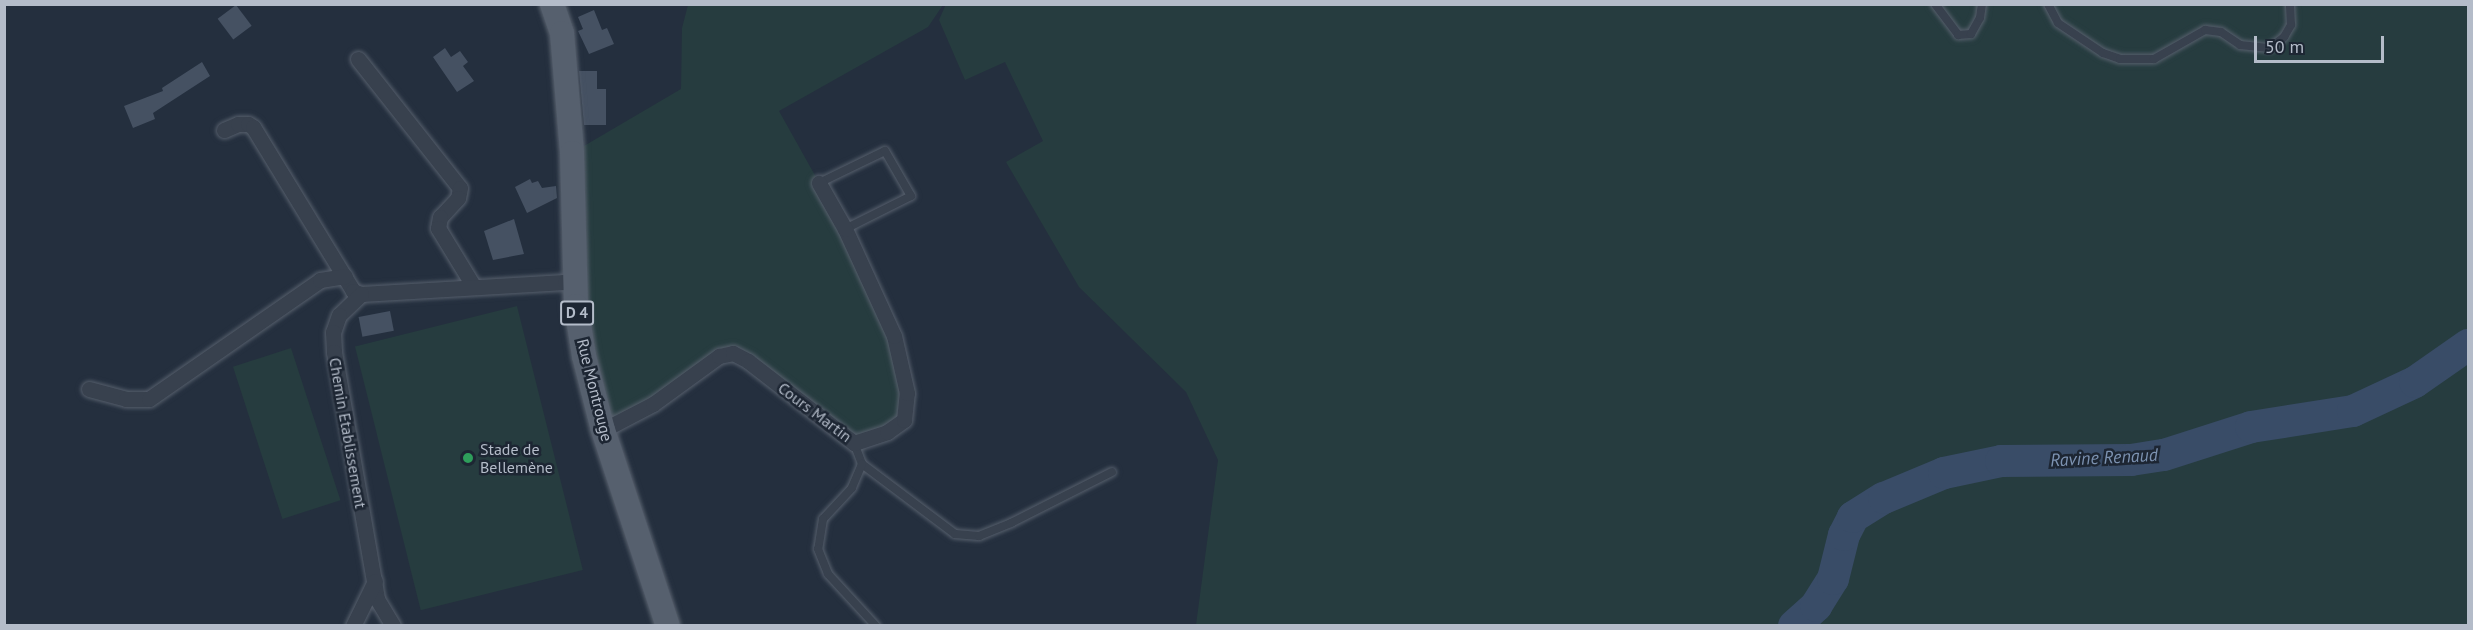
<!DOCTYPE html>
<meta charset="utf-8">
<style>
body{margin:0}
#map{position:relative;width:2473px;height:630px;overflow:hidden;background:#242f3e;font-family:"PT Sans",sans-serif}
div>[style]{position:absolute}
.green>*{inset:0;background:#263c3f;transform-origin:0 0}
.river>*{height:32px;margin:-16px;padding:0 16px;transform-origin:16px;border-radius:16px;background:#394c67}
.building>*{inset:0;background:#455162;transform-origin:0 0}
.roads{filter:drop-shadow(0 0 2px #565f6c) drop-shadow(0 0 2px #565f6c)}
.lane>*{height:8px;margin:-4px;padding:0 4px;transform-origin:4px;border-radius:4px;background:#38414e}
.street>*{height:15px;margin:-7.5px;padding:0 7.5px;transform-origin:7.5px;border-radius:7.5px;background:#38414e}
.primary>*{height:24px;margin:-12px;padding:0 12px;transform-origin:12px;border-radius:12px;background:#56606e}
.dots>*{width:16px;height:16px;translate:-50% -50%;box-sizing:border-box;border:3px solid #1d2633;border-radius:50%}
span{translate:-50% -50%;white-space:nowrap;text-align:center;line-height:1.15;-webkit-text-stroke:5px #1d2633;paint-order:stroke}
.shield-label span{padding:2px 4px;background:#1d2633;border:2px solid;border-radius:4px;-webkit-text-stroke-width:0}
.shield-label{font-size:15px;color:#b4bcc9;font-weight:700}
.street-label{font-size:16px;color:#b4bcc9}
.poi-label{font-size:16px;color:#b4bcc9}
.left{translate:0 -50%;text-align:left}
.water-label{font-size:18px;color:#7c92b1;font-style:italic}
.frame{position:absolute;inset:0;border:6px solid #b4bcc9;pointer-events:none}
.scale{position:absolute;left:2254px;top:36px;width:130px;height:27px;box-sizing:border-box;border:3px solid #b4bcc9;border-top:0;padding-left:8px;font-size:18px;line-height:21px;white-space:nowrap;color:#b4bcc9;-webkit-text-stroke:4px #1d2633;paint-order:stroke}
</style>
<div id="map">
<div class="green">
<i style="clip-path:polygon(946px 4px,2468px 5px,2468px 625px,1196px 625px,1218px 460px,1186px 392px,1079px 287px,1006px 162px,1043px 141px,1005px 62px,965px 80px,939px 20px)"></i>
<i style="clip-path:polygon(688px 5px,943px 5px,928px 27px,779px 111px,845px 229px,894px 336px,904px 420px,854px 443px,733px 353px,603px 430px,584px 356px,572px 153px,681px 89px,682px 28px)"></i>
<i style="left:517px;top:306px;width:272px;height:167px;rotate:76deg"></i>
<i style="left:291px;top:348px;width:160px;height:61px;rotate:72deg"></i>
</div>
<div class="river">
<i style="left:1794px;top:626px;width:30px;rotate:-42deg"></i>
<i style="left:1816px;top:606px;width:32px;rotate:-58deg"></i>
<i style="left:1833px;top:579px;width:45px;rotate:-76deg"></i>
<i style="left:1844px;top:535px;width:20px;rotate:-63deg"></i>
<i style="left:1853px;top:517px;width:36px;rotate:-32deg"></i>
<i style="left:1884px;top:498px;width:65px;rotate:-22.6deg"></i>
<i style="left:1944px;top:473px;width:58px;rotate:-11.9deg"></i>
<i style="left:2001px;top:461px;width:130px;rotate:-0.4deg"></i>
<i style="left:2131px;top:460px;width:33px;rotate:-9deg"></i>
<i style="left:2164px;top:455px;width:91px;rotate:-17.8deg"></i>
<i style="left:2251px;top:427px;width:103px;rotate:-8.9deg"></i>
<i style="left:2353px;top:411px;width:68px;rotate:-25.1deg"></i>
<i style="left:2415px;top:382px;width:65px;rotate:-34.9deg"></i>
</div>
<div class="building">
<i style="left:236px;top:5px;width:26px;height:23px;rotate:53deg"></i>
<i style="clip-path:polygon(594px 10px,602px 30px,607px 28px,614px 44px,589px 54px,578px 31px,583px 29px,578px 17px)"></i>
<i style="clip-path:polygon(445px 48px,451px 57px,460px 51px,468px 62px,463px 66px,474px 81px,457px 92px,433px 57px)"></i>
<i style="clip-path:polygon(202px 62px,210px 76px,153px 113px,155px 119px,133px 128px,124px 106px,163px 91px,162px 88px)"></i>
<i style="clip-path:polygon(579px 71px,597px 71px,597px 89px,606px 89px,606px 125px,584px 125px)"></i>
<i style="clip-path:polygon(530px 179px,532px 183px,538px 181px,542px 188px,556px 186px,557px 198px,527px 213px,515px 187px)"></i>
<i style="clip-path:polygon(514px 219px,524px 254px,493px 260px,484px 231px)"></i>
<i style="left:390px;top:311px;width:20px;height:32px;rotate:79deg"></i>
</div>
<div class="roads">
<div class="lane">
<i style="left:1935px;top:4px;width:39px;rotate:53deg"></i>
<i style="left:1958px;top:35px;width:13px;rotate:-4deg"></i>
<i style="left:1971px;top:34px;width:18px;rotate:-61deg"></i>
<i style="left:1980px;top:18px;width:14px;rotate:-82deg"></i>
<i style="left:2048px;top:4px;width:21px;rotate:62deg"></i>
<i style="left:2058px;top:23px;width:54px;rotate:33.7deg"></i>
<i style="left:2103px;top:53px;width:18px;rotate:19deg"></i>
<i style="left:2120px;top:59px;width:34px"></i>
<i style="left:2154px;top:59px;width:59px;rotate:-29.6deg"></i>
<i style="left:2205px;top:30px;width:16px;rotate:7deg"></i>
<i style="left:2221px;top:32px;width:23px;rotate:34deg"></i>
<i style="left:2240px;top:45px;width:30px;rotate:6deg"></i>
<i style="left:2270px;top:48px;width:18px;rotate:-38deg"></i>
<i style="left:2284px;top:37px;width:14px;rotate:-60deg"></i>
<i style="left:2291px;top:25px;width:21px;rotate:-93deg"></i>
<i style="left:819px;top:183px;width:73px;rotate:-25.9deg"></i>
<i style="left:885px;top:151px;width:52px;rotate:60deg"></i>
<i style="left:911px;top:196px;width:74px;rotate:153.4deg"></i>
<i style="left:854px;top:443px;width:22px;rotate:69deg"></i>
<i style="left:862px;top:464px;width:116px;rotate:37deg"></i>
<i style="left:955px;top:534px;width:24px;rotate:5deg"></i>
<i style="left:979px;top:536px;width:35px;rotate:-22deg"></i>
<i style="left:1011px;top:523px;width:113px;rotate:-26.8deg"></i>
<i style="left:862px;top:464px;width:26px;rotate:113deg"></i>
<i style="left:852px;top:488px;width:42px;rotate:133.1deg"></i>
<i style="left:823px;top:519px;width:30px;rotate:99deg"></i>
<i style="left:818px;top:549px;width:27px;rotate:68deg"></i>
<i style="left:828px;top:574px;width:71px;rotate:47.3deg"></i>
</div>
<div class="street">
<i style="left:358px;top:59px;width:164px;rotate:51.7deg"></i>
<i style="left:460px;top:188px;width:10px;rotate:101deg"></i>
<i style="left:458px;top:198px;width:26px;rotate:133deg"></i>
<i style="left:440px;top:217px;width:11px;rotate:100deg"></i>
<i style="left:438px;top:228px;width:69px;rotate:58.6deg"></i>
<i style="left:224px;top:130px;width:15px;rotate:-23deg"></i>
<i style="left:238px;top:124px;width:10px"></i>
<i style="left:248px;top:124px;width:6px;rotate:31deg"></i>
<i style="left:253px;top:127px;width:192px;rotate:58.6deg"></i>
<i style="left:353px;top:291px;width:9px;rotate:21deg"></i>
<i style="left:361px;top:294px;width:204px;rotate:-3.4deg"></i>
<i style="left:565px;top:282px;width:13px;rotate:-29deg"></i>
<i style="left:361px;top:294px;width:30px;rotate:136deg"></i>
<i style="left:339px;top:315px;width:18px;rotate:109deg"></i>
<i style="left:333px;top:332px;width:20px;rotate:87deg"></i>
<i style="left:334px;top:352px;width:251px;rotate:80.1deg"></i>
<i style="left:377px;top:599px;width:31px;rotate:59deg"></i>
<i style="left:89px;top:389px;width:38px;rotate:15deg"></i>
<i style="left:126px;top:399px;width:23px"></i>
<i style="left:149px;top:399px;width:208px;rotate:-34.8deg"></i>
<i style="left:320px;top:280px;width:25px;rotate:-9deg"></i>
<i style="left:603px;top:430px;width:56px;rotate:-27.5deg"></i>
<i style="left:653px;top:404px;width:82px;rotate:-36deg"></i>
<i style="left:719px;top:356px;width:14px;rotate:-12deg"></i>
<i style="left:733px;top:353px;width:17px;rotate:28deg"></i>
<i style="left:748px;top:361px;width:134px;rotate:37.7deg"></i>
<i style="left:854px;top:443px;width:35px;rotate:-18deg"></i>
<i style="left:887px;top:432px;width:21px;rotate:-35deg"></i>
<i style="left:904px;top:420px;width:27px;rotate:-84deg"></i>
<i style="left:907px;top:393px;width:58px;rotate:-102.8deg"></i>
<i style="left:894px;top:336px;width:118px;rotate:-114.6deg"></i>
<i style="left:845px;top:229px;width:53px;rotate:-119.5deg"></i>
<i style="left:353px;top:626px;width:50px;rotate:-63.9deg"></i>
</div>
<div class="primary">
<i style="left:552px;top:4px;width:31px;rotate:71deg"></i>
<i style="left:562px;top:33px;width:120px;rotate:85.2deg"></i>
<i style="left:572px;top:153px;width:153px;rotate:88.5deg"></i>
<i style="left:576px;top:306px;width:51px;rotate:80.9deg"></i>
<i style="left:584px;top:356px;width:76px;rotate:75.6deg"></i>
<i style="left:603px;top:430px;width:206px;rotate:71.7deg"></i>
</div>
</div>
<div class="dots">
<i style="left:468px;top:458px;background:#2e9e5b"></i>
</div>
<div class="shield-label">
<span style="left:577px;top:313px">D 4</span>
</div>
<div class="street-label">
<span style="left:595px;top:390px;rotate:76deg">Rue Montrouge</span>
<span style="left:815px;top:412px;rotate:37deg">Cours Martin</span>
<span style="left:348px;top:433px;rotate:80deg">Chemin Etablissement</span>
</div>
<div class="poi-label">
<span class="left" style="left:480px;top:458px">Stade de<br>Bellemène</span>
</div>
<div class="water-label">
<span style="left:2104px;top:458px;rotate:-3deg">Ravine Renaud</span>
</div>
<div class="frame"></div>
<div class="scale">50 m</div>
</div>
